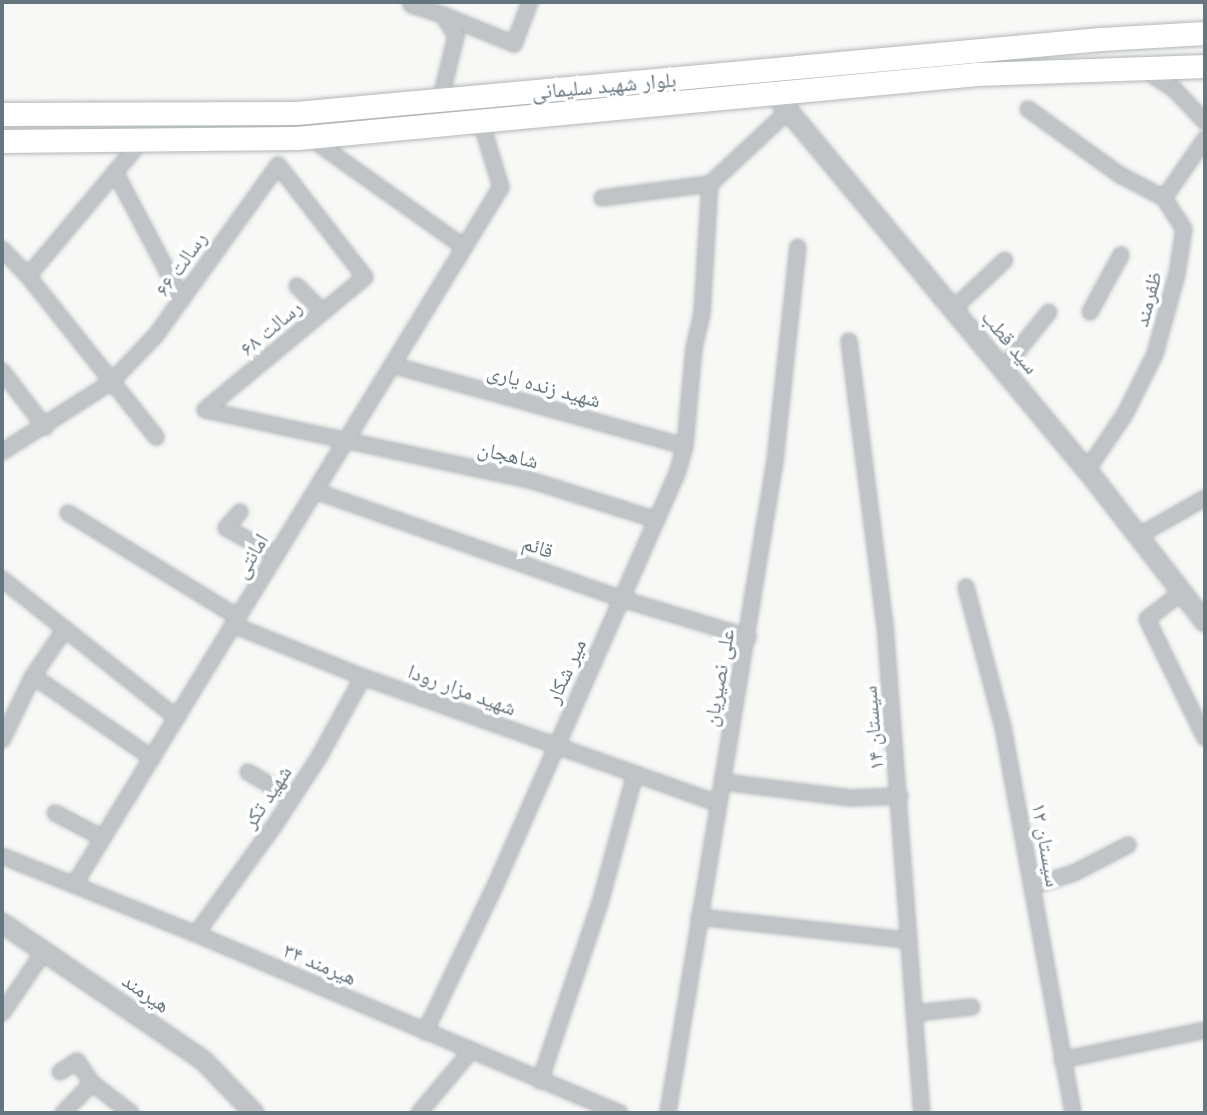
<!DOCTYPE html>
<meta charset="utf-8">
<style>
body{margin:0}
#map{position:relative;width:1207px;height:1115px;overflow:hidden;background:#f8f8f6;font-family:"DM Sans","Noto Naskh Arabic",sans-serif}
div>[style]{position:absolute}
.roads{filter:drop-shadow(0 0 2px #b1b7ba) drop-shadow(0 0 2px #b1b7ba)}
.minor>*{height:14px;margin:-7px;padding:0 7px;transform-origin:7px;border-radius:7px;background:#c0c4c7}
.tertiary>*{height:18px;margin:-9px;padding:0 9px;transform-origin:9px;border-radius:9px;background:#c0c4c7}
.primary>*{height:23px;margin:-11.5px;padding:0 11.5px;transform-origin:11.5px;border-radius:11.5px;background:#fff}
span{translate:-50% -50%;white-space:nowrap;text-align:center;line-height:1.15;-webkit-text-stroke:7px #fff;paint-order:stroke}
.street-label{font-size:21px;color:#66767f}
.frame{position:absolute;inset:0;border:4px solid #66767f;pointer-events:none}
</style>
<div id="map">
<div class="roads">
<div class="minor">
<i style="left:410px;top:2px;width:4px;rotate:56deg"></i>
<i style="left:412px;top:5px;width:33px;rotate:18deg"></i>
<i style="left:443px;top:15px;width:25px;rotate:58deg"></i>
<i style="left:456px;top:36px;width:67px;rotate:103.8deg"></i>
<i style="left:443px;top:15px;width:77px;rotate:22.2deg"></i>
<i style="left:514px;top:44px;width:45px;rotate:-69.1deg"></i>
<i style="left:1143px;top:69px;width:38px;rotate:33deg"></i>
<i style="left:1175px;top:90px;width:44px;rotate:46.8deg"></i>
<i style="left:1028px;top:109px;width:113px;rotate:35.7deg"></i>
<i style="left:1120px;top:175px;width:50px;rotate:27.6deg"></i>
<i style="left:309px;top:137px;width:190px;rotate:35.4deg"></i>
<i style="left:115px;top:172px;width:144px;rotate:62.2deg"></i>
<i style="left:602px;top:198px;width:109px;rotate:-7.4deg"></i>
<i style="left:2px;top:249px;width:37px;rotate:46deg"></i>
<i style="left:28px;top:276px;width:206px;rotate:51.5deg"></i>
<i style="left:28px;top:276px;width:177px;rotate:-50deg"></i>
<i style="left:297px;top:286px;width:37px;rotate:45deg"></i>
<i style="left:953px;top:309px;width:71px;rotate:-43.3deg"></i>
<i style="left:1090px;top:312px;width:65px;rotate:-61.5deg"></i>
<i style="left:849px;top:341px;width:285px;rotate:82.8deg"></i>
<i style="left:885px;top:624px;width:490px;rotate:85.7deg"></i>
<i style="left:392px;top:365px;width:304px;rotate:15.5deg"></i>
<i style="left:1003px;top:369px;width:73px;rotate:-51.1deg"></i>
<i style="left:2px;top:371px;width:71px;rotate:52.5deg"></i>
<i style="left:2px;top:452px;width:130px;rotate:-32.7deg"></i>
<i style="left:111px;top:382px;width:65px;rotate:-46.2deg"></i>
<i style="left:156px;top:335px;width:209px;rotate:-54.3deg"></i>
<i style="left:278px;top:165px;width:142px;rotate:52.2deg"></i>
<i style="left:365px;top:277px;width:208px;rotate:140.3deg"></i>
<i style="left:205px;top:410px;width:332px;rotate:12.2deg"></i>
<i style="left:530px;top:480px;width:133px;rotate:17.5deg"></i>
<i style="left:1087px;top:470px;width:68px;rotate:-55.8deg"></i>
<i style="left:1125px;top:414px;width:67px;rotate:-63.4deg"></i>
<i style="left:1155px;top:354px;width:83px;rotate:-74.6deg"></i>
<i style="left:1177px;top:274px;width:46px;rotate:-81.2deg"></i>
<i style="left:1184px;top:229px;width:37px;rotate:-123deg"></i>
<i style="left:1164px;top:198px;width:72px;rotate:-55.2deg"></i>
<i style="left:315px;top:491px;width:325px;rotate:19.4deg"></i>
<i style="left:622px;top:599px;width:132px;rotate:16.8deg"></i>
<i style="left:240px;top:512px;width:21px;rotate:131deg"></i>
<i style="left:226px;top:528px;width:57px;rotate:28.4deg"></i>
<i style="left:68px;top:513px;width:199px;rotate:31.5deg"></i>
<i style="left:1138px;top:536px;width:77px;rotate:-29.6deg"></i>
<i style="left:2px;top:579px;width:223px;rotate:38.5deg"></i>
<i style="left:966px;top:587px;width:145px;rotate:75.2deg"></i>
<i style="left:1003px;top:727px;width:392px;rotate:79.7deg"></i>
<i style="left:1182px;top:592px;width:44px;rotate:142.4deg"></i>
<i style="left:1147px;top:619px;width:132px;rotate:64deg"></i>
<i style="left:233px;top:625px;width:140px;rotate:21.8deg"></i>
<i style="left:363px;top:677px;width:378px;rotate:19.6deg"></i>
<i style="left:33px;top:676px;width:145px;rotate:34.6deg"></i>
<i style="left:2px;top:740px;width:71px;rotate:-64.2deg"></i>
<i style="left:33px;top:676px;width:57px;rotate:-55.8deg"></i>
<i style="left:248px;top:772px;width:51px;rotate:30.6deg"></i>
<i style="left:723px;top:782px;width:129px;rotate:7.1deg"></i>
<i style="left:851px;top:798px;width:49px;rotate:-2.3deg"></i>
<i style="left:55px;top:813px;width:54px;rotate:27.5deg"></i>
<i style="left:2px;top:856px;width:209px;rotate:21.9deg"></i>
<i style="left:196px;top:934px;width:460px;rotate:22.9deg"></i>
<i style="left:74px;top:885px;width:818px;rotate:-58.54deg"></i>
<i style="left:501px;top:187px;width:68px;rotate:-107.1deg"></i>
<i style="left:1032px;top:886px;width:44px;rotate:-17.2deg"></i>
<i style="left:1074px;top:873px;width:61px;rotate:-27.4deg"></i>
<i style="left:699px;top:917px;width:211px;rotate:6.3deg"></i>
<i style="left:196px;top:934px;width:133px;rotate:-54.2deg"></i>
<i style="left:274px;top:826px;width:82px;rotate:-56.9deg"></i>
<i style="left:319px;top:757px;width:91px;rotate:-61.2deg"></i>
<i style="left:2px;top:1013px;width:76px;rotate:-55.7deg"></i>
<i style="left:915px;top:1013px;width:57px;rotate:-6deg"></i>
<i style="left:425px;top:1032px;width:162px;rotate:-64.4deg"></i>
<i style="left:495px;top:886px;width:450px;rotate:-66.2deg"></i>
<i style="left:677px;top:474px;width:29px;rotate:-74deg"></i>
<i style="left:685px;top:446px;width:98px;rotate:-84.8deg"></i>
<i style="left:694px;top:348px;width:36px;rotate:-77deg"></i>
<i style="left:702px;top:313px;width:129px;rotate:-86.5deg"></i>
<i style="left:710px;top:184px;width:107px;rotate:-43.1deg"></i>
<i style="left:1062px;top:1060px;width:146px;rotate:-11.8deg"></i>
<i style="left:60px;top:1072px;width:20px;rotate:-33deg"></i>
<i style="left:77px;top:1061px;width:27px;rotate:56deg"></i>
<i style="left:92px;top:1083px;width:49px;rotate:37.6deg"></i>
<i style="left:540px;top:1081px;width:188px;rotate:-71.4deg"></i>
<i style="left:600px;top:903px;width:134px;rotate:-74.8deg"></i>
<i style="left:63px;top:1113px;width:42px;rotate:-46deg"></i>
<i style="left:419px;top:1113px;width:80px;rotate:-50.1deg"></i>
<i style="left:668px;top:1113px;width:661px;rotate:-80.68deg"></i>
<i style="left:775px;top:461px;width:215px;rotate:-83.9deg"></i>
</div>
<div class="tertiary">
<i style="left:776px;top:96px;width:486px;rotate:50.3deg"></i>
<i style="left:1087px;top:470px;width:192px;rotate:52.2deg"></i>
<i style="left:2px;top:923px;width:245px;rotate:34.3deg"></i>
<i style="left:204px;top:1061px;width:72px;rotate:46.1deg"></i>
</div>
<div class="primary">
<i style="left:2px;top:114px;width:294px;rotate:-0.2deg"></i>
<i style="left:296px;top:113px;width:808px;rotate:-5.25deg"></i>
<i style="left:1101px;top:39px;width:104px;rotate:-3.3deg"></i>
<i style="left:2px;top:141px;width:295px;rotate:-0.6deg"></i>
<i style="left:297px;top:138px;width:683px;rotate:-5.38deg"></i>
<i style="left:977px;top:74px;width:228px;rotate:-2deg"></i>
</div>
</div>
<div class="street-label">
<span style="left:604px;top:86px;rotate:-5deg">بلوار شهید سلیمانی</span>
<span style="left:181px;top:264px;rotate:-55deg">رسالت ۶۶</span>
<span style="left:1148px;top:299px;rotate:-75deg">ظفرمند</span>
<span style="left:271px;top:328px;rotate:-40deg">رسالت ۶۸</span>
<span style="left:1010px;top:342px;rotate:50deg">سید قطب</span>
<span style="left:544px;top:386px;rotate:15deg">شهید زنده یاری</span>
<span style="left:508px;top:455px;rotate:13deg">شاهجان</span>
<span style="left:538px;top:547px;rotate:19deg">قائم</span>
<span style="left:251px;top:556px;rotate:-59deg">امانتی</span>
<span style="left:566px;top:671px;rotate:-65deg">میر شکار</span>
<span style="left:719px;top:678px;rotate:-80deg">علی نصیریان</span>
<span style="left:462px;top:690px;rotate:20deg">شهید مزار رودا</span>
<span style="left:873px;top:728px;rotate:-95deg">سیستان ۱۴</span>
<span style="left:267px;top:797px;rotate:-56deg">شهید تکر</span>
<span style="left:1046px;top:845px;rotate:80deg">سیستان ۱۲</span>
<span style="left:320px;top:964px;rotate:23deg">هیرمند ۳۴</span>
<span style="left:146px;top:993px;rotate:35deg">هیرمند</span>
</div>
<div class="frame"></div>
</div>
